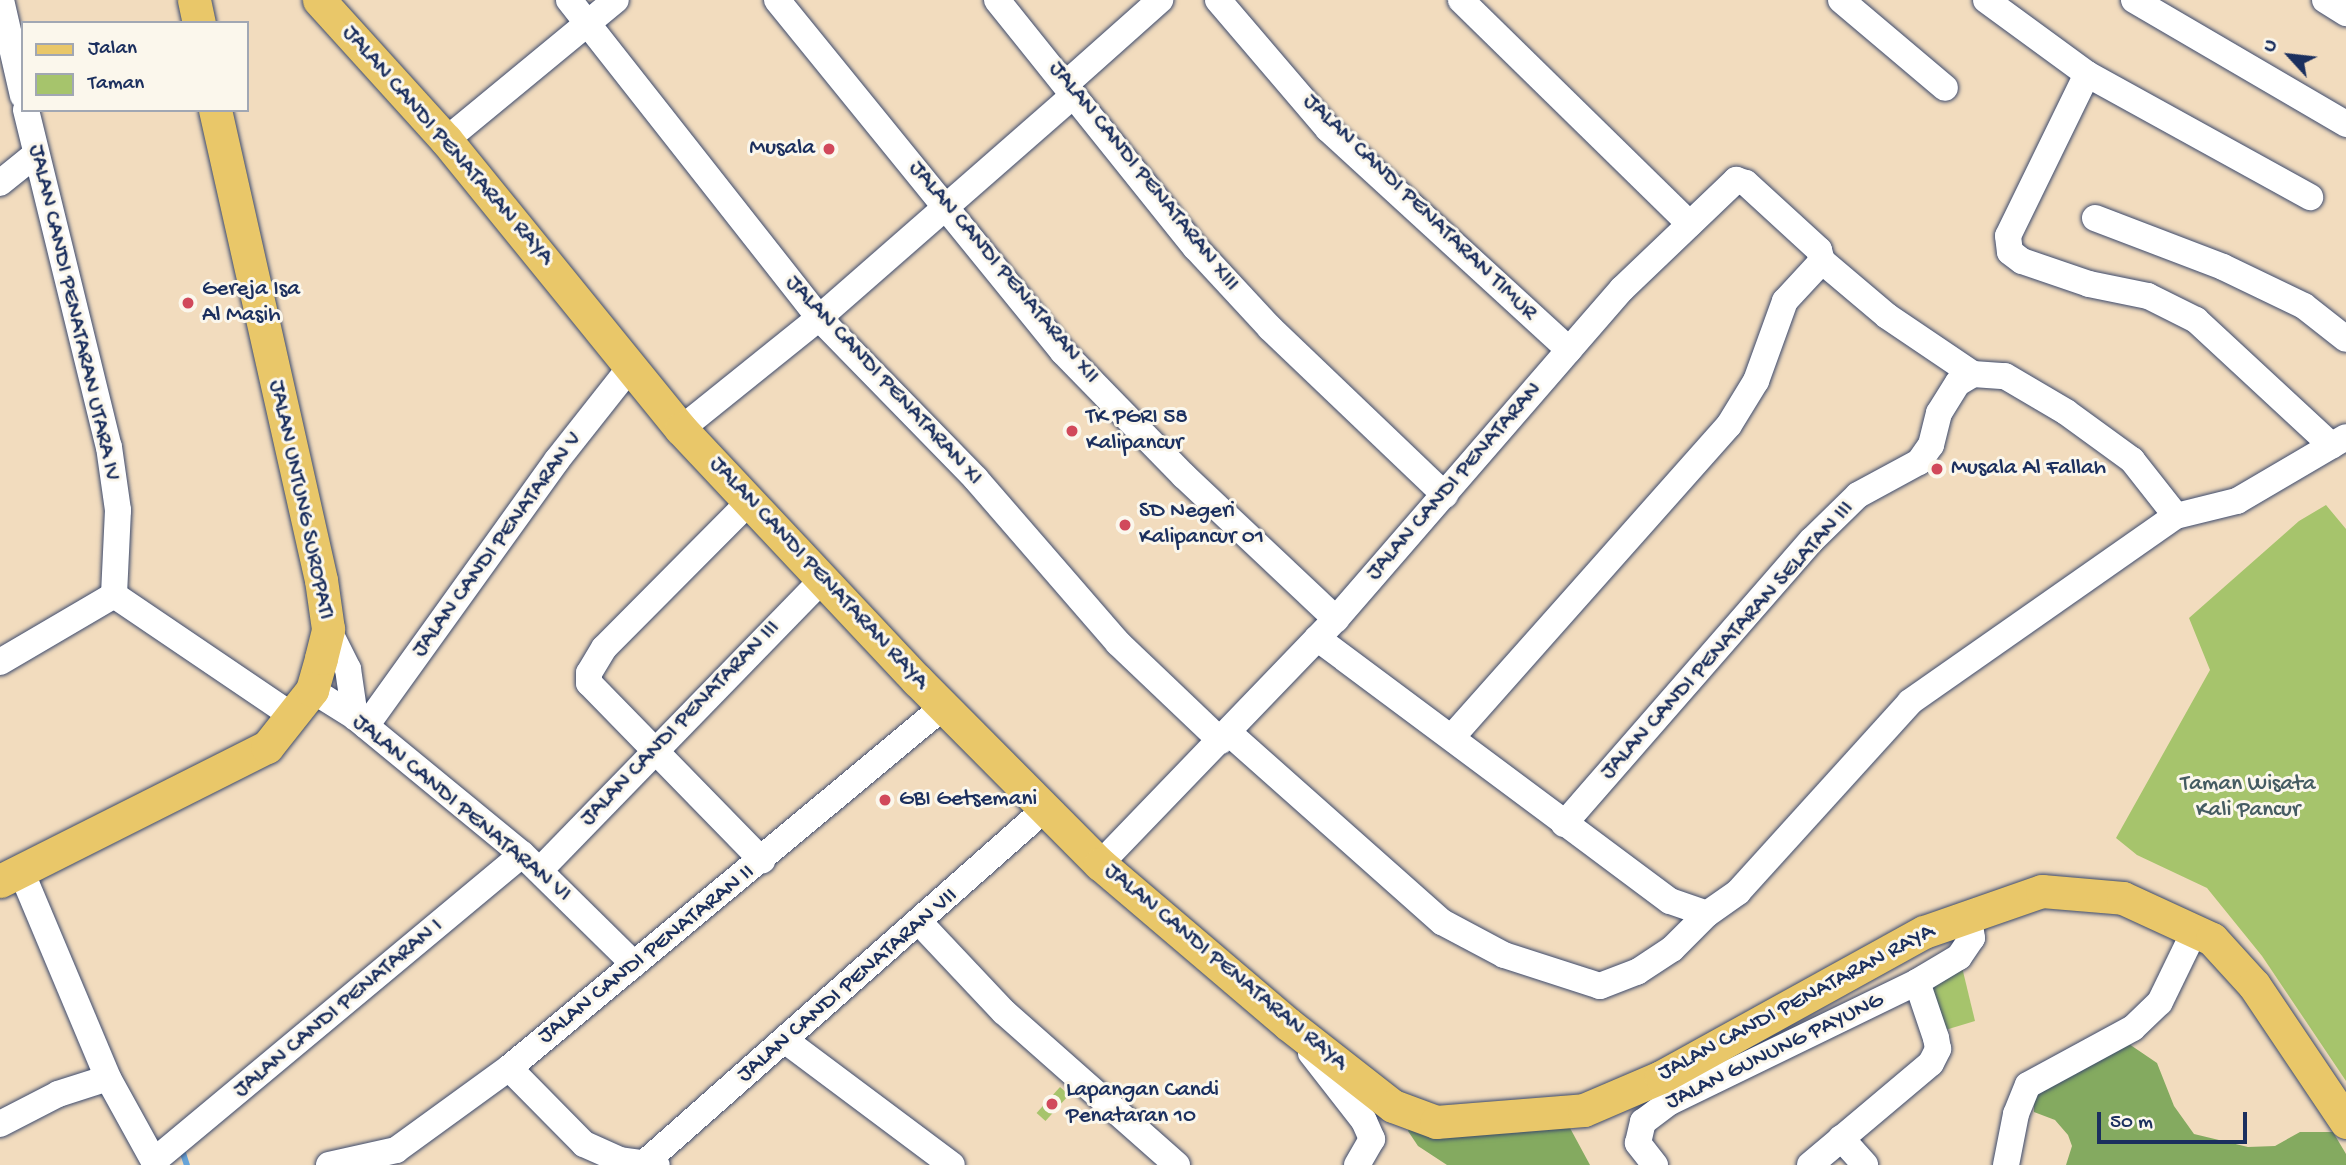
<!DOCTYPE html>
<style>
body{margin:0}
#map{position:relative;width:2346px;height:1165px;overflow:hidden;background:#f2dcbe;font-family:"Gochi Hand",sans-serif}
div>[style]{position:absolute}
.green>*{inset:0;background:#a6c46c;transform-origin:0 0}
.forest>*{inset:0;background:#84aa60}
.stream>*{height:6px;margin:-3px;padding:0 3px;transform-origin:3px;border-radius:3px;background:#67a4d9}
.roads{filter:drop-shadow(0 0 2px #3b496c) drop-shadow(0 0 2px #3b496c)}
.minor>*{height:26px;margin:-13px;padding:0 13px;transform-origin:13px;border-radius:13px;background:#fff}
.major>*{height:33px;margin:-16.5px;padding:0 16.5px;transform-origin:16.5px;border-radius:16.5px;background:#e9c769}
.dots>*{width:19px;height:19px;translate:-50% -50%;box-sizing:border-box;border:4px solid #fbf7ec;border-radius:50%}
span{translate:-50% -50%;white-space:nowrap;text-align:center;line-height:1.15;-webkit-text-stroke:6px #fbf7ec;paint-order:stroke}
.street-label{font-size:23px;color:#1b2f5e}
.poi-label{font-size:23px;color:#1b2f5e}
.right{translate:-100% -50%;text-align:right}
.left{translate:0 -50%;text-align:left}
.park-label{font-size:23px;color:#455c62}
.legend{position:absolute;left:21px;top:21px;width:228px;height:91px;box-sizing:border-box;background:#fbf7ec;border:2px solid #a1a7b3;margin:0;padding:9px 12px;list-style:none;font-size:21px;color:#1b2f5e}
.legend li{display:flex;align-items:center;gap:14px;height:35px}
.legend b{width:35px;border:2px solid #a1a7b3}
.north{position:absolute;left:2255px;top:21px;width:70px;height:70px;-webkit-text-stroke:5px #fbf7ec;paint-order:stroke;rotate:297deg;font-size:19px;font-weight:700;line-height:28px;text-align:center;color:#1b2f5e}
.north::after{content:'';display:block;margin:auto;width:24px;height:32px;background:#1b2f5e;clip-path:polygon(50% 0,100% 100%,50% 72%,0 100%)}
.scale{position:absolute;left:2097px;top:1112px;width:150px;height:32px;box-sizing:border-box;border:4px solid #1b2f5e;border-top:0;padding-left:9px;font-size:21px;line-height:24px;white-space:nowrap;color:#1b2f5e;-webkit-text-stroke:5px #fbf7ec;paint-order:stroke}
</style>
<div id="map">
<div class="green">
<i style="clip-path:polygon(2326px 505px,2346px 529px,2346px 1081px,2262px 956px,2207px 888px,2137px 855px,2116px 838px,2210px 670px,2189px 618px,2299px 521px)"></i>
<i style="clip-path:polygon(1961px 963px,1975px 1021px,1942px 1031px,1926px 983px)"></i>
<i style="left:1060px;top:1087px;width:12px;height:35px;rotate:42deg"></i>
</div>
<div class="forest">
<i style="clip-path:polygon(2129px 1044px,2157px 1063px,2174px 1106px,2194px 1134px,2248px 1147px,2275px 1146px,2300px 1132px,2333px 1132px,2346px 1154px,2346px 1165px,2066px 1165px,2072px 1146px,2068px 1135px,2055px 1120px,2034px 1112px,2034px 1098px,2045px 1085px)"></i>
<i style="clip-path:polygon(1550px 1123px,1570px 1128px,1590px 1165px,1447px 1165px,1418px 1146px,1408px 1131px,1411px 1126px,1468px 1134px,1517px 1133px)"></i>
</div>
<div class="stream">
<i style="left:181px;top:1147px;width:19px;rotate:72deg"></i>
</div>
<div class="roads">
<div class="minor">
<i style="left:1px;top:0;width:98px;rotate:77.1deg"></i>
<i style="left:569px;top:0;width:405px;rotate:51.8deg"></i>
<i style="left:819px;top:318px;width:225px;rotate:45.7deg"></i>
<i style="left:976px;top:479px;width:217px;rotate:49.1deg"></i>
<i style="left:1118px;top:643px;width:142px;rotate:43.6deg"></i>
<i style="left:777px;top:0;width:454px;rotate:50.9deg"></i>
<i style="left:1063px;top:352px;width:173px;rotate:45.7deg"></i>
<i style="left:1184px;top:476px;width:209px;rotate:43.3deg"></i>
<i style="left:997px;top:0;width:318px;rotate:51.3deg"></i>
<i style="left:1196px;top:248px;width:109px;rotate:47.2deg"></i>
<i style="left:1270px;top:328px;width:242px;rotate:43.7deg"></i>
<i style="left:1218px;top:0;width:170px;rotate:49.5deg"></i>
<i style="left:1328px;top:129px;width:327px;rotate:42.5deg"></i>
<i style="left:1461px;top:0;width:320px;rotate:44.4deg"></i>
<i style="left:1841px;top:0;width:136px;rotate:40.2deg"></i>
<i style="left:1986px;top:0;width:125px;rotate:36.2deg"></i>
<i style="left:2087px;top:74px;width:255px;rotate:28.9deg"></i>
<i style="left:2134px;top:0;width:246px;rotate:30.3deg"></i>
<i style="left:2325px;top:0;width:25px;rotate:32deg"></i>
<i style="left:2087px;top:74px;width:180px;rotate:116deg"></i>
<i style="left:2008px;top:236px;width:16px;rotate:83deg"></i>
<i style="left:2010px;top:252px;width:15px;rotate:37deg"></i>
<i style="left:2022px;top:261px;width:71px;rotate:18.9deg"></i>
<i style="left:2089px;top:284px;width:60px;rotate:11.5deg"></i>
<i style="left:2148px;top:296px;width:54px;rotate:26.6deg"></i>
<i style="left:2196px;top:320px;width:185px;rotate:42.8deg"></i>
<i style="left:1067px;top:83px;width:125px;rotate:-41.7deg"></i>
<i style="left:26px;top:110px;width:347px;rotate:76.2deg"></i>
<i style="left:109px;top:447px;width:64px;rotate:81.9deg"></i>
<i style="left:118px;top:510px;width:85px;rotate:92.7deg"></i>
<i style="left:446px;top:140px;width:220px;rotate:-39.5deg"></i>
<i style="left:0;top:183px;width:46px;rotate:-38.9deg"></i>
<i style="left:2095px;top:218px;width:137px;rotate:20.9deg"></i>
<i style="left:2223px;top:267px;width:90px;rotate:25.7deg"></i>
<i style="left:2304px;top:306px;width:53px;rotate:38.2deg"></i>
<i style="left:681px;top:429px;width:177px;rotate:-38.8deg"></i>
<i style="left:819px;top:318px;width:337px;rotate:-41.2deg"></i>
<i style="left:750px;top:501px;width:207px;rotate:134.8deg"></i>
<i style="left:604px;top:648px;width:29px;rotate:121deg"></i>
<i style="left:589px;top:673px;width:10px;rotate:90deg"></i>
<i style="left:589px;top:683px;width:248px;rotate:45.7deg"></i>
<i style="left:114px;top:595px;width:217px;rotate:34.1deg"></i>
<i style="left:328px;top:629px;width:45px;rotate:63.4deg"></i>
<i style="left:348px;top:669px;width:49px;rotate:81.7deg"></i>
<i style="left:1317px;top:638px;width:440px;rotate:36.7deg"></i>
<i style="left:1670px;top:901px;width:39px;rotate:19deg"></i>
<i style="left:0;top:662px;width:132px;rotate:-30.4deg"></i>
<i style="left:312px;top:690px;width:51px;rotate:32.1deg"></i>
<i style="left:355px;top:717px;width:216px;rotate:39.4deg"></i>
<i style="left:522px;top:854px;width:157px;rotate:44.5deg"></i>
<i style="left:366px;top:726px;width:327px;rotate:-54.3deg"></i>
<i style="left:557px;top:460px;width:121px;rotate:-51.7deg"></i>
<i style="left:1229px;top:733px;width:285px;rotate:41.6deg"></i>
<i style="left:1442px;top:922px;width:70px;rotate:28deg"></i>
<i style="left:1504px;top:955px;width:101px;rotate:17.9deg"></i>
<i style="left:1600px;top:986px;width:40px;rotate:-21deg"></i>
<i style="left:1637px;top:972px;width:42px;rotate:-33.3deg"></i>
<i style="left:1672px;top:949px;width:49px;rotate:-45deg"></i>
<i style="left:1707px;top:914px;width:38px;rotate:-35deg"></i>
<i style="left:1738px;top:892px;width:256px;rotate:-47.8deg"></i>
<i style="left:1910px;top:702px;width:325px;rotate:-35deg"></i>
<i style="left:2176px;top:516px;width:63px;rotate:-13.8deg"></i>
<i style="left:2237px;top:501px;width:126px;rotate:-30.4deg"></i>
<i style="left:1452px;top:737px;width:417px;rotate:-48.4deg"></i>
<i style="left:1729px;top:425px;width:52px;rotate:-58.5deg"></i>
<i style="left:1756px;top:381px;width:85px;rotate:-70.1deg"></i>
<i style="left:1785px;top:301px;width:54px;rotate:-47.2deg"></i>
<i style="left:1564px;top:824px;width:377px;rotate:-48.9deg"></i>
<i style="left:1812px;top:540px;width:64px;rotate:-44.4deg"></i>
<i style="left:1858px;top:495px;width:69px;rotate:-28.4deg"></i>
<i style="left:1919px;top:462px;width:21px;rotate:-55deg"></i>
<i style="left:1931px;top:445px;width:33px;rotate:-76deg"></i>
<i style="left:1939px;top:413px;width:36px;rotate:-58deg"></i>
<i style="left:1958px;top:383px;width:17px;rotate:-31deg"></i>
<i style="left:1100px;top:864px;width:340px;rotate:-46.1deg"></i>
<i style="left:1336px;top:619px;width:437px;rotate:-49.1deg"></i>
<i style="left:1622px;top:289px;width:158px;rotate:-43.7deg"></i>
<i style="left:1736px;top:180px;width:10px;rotate:17deg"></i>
<i style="left:1746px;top:183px;width:99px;rotate:42.5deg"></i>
<i style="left:1819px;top:250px;width:11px;rotate:75deg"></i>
<i style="left:1822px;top:261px;width:85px;rotate:40.2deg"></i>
<i style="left:1887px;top:316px;width:104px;rotate:34deg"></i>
<i style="left:1973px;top:374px;width:32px;rotate:4deg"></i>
<i style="left:2005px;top:376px;width:71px;rotate:30.5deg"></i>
<i style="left:2066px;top:412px;width:82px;rotate:36deg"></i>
<i style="left:2132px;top:460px;width:71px;rotate:51.8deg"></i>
<i style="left:540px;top:870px;width:406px;rotate:-45.8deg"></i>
<i style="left:21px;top:871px;width:225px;rotate:67.2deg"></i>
<i style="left:108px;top:1078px;width:99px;rotate:61.1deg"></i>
<i style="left:920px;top:923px;width:122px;rotate:46.7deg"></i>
<i style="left:1004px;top:1012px;width:231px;rotate:41.5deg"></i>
<i style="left:786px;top:1041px;width:207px;rotate:36.8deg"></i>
<i style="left:1311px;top:1053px;width:86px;rotate:52.1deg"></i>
<i style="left:1364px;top:1121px;width:20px;rotate:66deg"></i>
<i style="left:1372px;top:1139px;width:30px;rotate:120deg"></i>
<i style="left:509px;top:1068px;width:107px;rotate:45.4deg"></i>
<i style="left:584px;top:1144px;width:39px;rotate:24deg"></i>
<i style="left:620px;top:1160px;width:37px;rotate:8deg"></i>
<i style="left:0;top:1124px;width:65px;rotate:-27.3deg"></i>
<i style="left:58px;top:1094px;width:52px;rotate:-17.7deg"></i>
<i style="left:1841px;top:1138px;width:36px;rotate:48deg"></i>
<i style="left:648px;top:1160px;width:530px;rotate:-41.48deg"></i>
<i style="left:154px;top:1161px;width:479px;rotate:-39.8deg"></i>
<i style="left:329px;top:1165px;width:69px;rotate:-12.6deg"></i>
<i style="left:396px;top:1150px;width:140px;rotate:-36deg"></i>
<i style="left:509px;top:1068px;width:565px;rotate:-39.75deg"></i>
<i style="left:1655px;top:1165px;width:28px;rotate:-128deg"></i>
<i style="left:1638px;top:1143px;width:22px;rotate:-77deg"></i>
<i style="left:1643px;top:1122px;width:34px;rotate:-37deg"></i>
<i style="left:1670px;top:1102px;width:275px;rotate:-25.9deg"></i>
<i style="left:1917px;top:982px;width:49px;rotate:-30.8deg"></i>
<i style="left:1959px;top:957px;width:23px;rotate:-56deg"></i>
<i style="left:1972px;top:938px;width:24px;rotate:-99deg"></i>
<i style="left:1810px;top:1165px;width:158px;rotate:-40.1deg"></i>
<i style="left:1931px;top:1063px;width:16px;rotate:-63deg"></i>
<i style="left:1938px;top:1049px;width:11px;rotate:-100deg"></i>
<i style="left:1936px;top:1038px;width:59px;rotate:-108.7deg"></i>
<i style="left:2006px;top:1165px;width:52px;rotate:-78.9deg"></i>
<i style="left:2016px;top:1114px;width:31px;rotate:-68deg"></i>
<i style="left:2028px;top:1085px;width:119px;rotate:-28.5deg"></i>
<i style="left:2133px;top:1028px;width:37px;rotate:-44deg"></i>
<i style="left:2160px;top:1002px;width:80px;rotate:-64.1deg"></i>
</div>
<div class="major">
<i style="left:194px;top:0;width:24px;rotate:78deg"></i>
<i style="left:319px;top:0;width:189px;rotate:47.8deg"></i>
<i style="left:446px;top:140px;width:372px;rotate:50.9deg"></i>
<i style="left:681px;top:429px;width:345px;rotate:46.8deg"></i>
<i style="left:917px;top:680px;width:260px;rotate:45.2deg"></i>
<i style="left:1100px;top:864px;width:247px;rotate:40.4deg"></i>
<i style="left:1288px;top:1024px;width:133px;rotate:38deg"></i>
<i style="left:1393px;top:1106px;width:46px;rotate:20.4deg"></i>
<i style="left:1436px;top:1122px;width:148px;rotate:-4.6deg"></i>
<i style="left:1584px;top:1110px;width:84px;rotate:-23.2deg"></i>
<i style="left:1661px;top:1077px;width:300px;rotate:-28.9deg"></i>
<i style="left:1924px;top:932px;width:125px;rotate:-19.2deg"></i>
<i style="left:2042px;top:891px;width:81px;rotate:4.9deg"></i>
<i style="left:2123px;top:898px;width:98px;rotate:24.7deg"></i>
<i style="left:2212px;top:939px;width:62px;rotate:47.6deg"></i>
<i style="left:2254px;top:985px;width:165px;rotate:56.1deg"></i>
<i style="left:0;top:881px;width:299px;rotate:-26.7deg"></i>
<i style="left:267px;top:747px;width:73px;rotate:-51.7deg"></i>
<i style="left:312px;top:690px;width:33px;rotate:-74deg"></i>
<i style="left:321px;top:658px;width:30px;rotate:-76deg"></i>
<i style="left:328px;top:629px;width:49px;rotate:-98.1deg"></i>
<i style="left:321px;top:580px;width:482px;rotate:-102.7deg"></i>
</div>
</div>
<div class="dots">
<i style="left:829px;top:149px;background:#d1495b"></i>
<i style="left:188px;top:303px;background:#d1495b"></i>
<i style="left:1072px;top:431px;background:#d1495b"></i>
<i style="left:1937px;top:469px;background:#d1495b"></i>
<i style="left:1125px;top:525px;background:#d1495b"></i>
<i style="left:885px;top:800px;background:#d1495b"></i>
<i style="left:1052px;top:1104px;background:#d1495b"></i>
</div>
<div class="street-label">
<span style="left:447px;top:146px;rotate:49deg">JALAN CANDI PENATARAN RAYA</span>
<span style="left:1143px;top:177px;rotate:51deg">JALAN CANDI PENATARAN XIII</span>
<span style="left:1419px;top:208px;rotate:44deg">JALAN CANDI PENATARAN TIMUR</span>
<span style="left:1003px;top:273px;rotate:50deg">JALAN CANDI PENATARAN XII</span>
<span style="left:73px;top:313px;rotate:77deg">JALAN CANDI PENATARAN UTARA IV</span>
<span style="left:883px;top:381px;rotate:47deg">JALAN CANDI PENATARAN XI</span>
<span style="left:1455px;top:482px;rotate:-49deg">JALAN CANDI PENATARAN</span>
<span style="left:300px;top:500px;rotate:78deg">JALAN UNTUNG SUROPATI</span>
<span style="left:498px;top:545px;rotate:-54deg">JALAN CANDI PENATARAN V</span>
<span style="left:818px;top:574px;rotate:47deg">JALAN CANDI PENATARAN RAYA</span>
<span style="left:1728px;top:641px;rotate:-48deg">JALAN CANDI PENATARAN SELATAN III</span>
<span style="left:681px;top:724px;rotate:-46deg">JALAN CANDI PENATARAN III</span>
<span style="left:461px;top:809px;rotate:40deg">JALAN CANDI PENATARAN VI</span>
<span style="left:647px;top:955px;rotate:-39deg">JALAN CANDI PENATARAN II</span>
<span style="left:1225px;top:968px;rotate:40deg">JALAN CANDI PENATARAN RAYA</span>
<span style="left:848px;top:986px;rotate:-41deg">JALAN CANDI PENATARAN VII</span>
<span style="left:1797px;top:1003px;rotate:-28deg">JALAN CANDI PENATARAN RAYA</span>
<span style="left:339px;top:1009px;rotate:-40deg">JALAN CANDI PENATARAN I</span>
<span style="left:1775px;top:1052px;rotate:-26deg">JALAN GUNUNG PAYUNG</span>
</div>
<div class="poi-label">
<span class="right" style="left:815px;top:149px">Musala</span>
<span class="left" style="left:202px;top:303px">Gereja Isa<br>Al Masih</span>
<span class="left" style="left:1086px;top:431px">TK PGRI 58<br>Kalipancur</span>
<span class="left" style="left:1951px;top:469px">Musala Al Fallah</span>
<span class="left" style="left:1139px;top:525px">SD Negeri<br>Kalipancur 01</span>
<span class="left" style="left:899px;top:800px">GBI Getsemani</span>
<span class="left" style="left:1066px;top:1104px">Lapangan Candi<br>Penataran 10</span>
</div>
<div class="park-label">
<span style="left:2248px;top:798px">Taman Wisata<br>Kali Pancur</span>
</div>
<ul class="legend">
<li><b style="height:9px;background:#e9c769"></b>Jalan</li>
<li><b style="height:19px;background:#a6c46c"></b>Taman</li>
</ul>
<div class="north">U</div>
<div class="scale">50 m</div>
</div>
